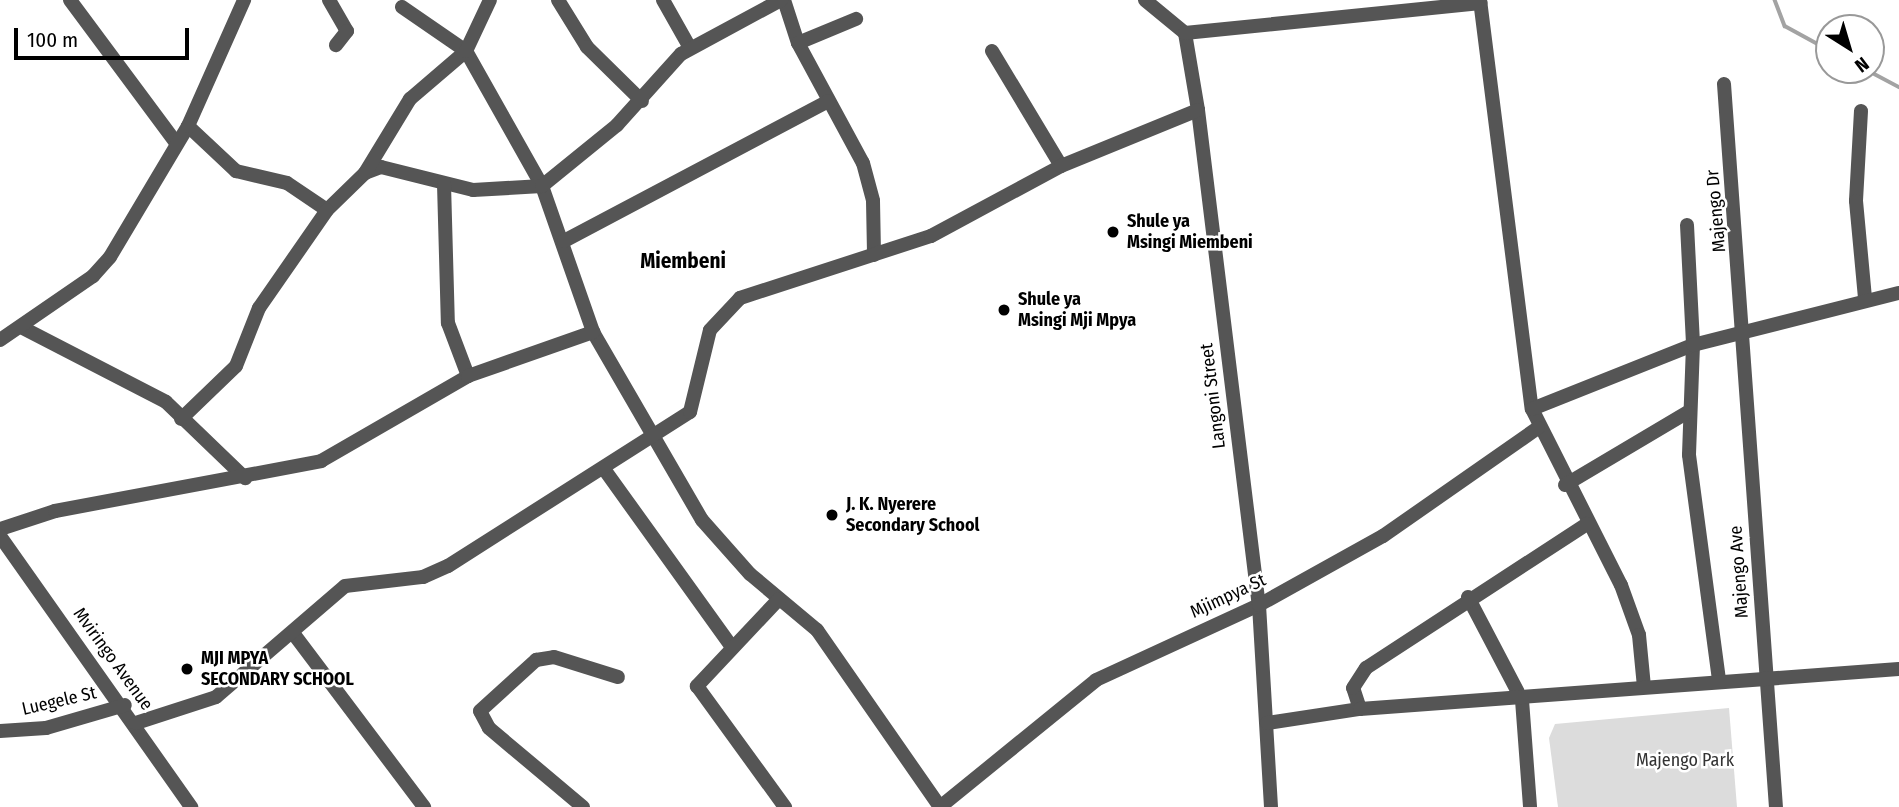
<!DOCTYPE html>
<style>
body{margin:0}
#map{position:relative;width:1899px;height:807px;overflow:hidden;background:#fff;font-family:"Fira Sans Condensed",sans-serif}
div>[style]{position:absolute}
.green>*{inset:0;background:#dcdcdc}
.stream>*{height:3.5px;margin:-1.75px;padding:0 1.75px;transform-origin:1.75px;border-radius:1.75px;background:#a3a3a3}
.minor>*{height:14px;margin:-7px;padding:0 7px;transform-origin:7px;border-radius:7px;background:#555}
.dots>*{width:19px;height:19px;translate:-50% -50%;box-sizing:border-box;border:4px solid #fff;border-radius:50%}
span{translate:-50% -50%;white-space:nowrap;text-align:center;line-height:1.15;-webkit-text-stroke:5px #fff;paint-order:stroke}
.street-label{font-size:18px;color:#000}
.poi-label{font-size:18px;color:#000;font-weight:700}
.left{translate:0 -50%;text-align:left}
.park-label{font-size:18px;color:#333}
.quarter-label{font-size:21px;color:#000;font-weight:700}
.north{position:absolute;left:1815px;top:14px;width:70px;height:70px;box-sizing:border-box;background:#fff;border:2px solid #999;border-radius:50%;rotate:143deg;font-size:19px;font-weight:700;line-height:28px;text-align:center;color:#000}
.north::after{content:'';display:block;margin:auto;width:24px;height:32px;background:#000;clip-path:polygon(50% 0,100% 100%,50% 72%,0 100%)}
.scale{position:absolute;left:14px;top:28px;width:175px;height:32px;box-sizing:border-box;border:4px solid #000;border-top:0;padding-left:9px;font-size:21px;line-height:24px;white-space:nowrap;color:#000;-webkit-text-stroke:5px #fff;paint-order:stroke}
</style>
<div id="map">
<div class="green">
<i style="clip-path:polygon(1729px 708px,1737px 807px,1558px 807px,1549px 738px,1555px 724px)"></i>
</div>
<div class="stream">
<i style="left:1775px;top:0;width:28px;rotate:69deg"></i>
<i style="left:1785px;top:26px;width:50px;rotate:28.6deg"></i>
<i style="left:1867px;top:70px;width:36px;rotate:28deg"></i>
</div>
<div class="minor">
<i style="left:70px;top:0;width:179px;rotate:53.4deg"></i>
<i style="left:329px;top:0;width:36px;rotate:60deg"></i>
<i style="left:347px;top:31px;width:18px;rotate:128deg"></i>
<i style="left:558px;top:0;width:55px;rotate:58.3deg"></i>
<i style="left:587px;top:47px;width:77px;rotate:44.5deg"></i>
<i style="left:663px;top:0;width:55px;rotate:60.6deg"></i>
<i style="left:784px;top:0;width:45px;rotate:72deg"></i>
<i style="left:798px;top:43px;width:136px;rotate:61.6deg"></i>
<i style="left:863px;top:163px;width:39px;rotate:75deg"></i>
<i style="left:873px;top:201px;width:54px;rotate:88.9deg"></i>
<i style="left:1145px;top:0;width:52px;rotate:39.5deg"></i>
<i style="left:1185px;top:33px;width:78px;rotate:80.4deg"></i>
<i style="left:1198px;top:110px;width:499px;rotate:83deg"></i>
<i style="left:1259px;top:605px;width:202px;rotate:86.6deg"></i>
<i style="left:1480px;top:0;width:412px;rotate:82.8deg"></i>
<i style="left:1532px;top:409px;width:197px;rotate:63.2deg"></i>
<i style="left:1621px;top:585px;width:53px;rotate:70.2deg"></i>
<i style="left:1639px;top:635px;width:52px;rotate:84.5deg"></i>
<i style="left:402px;top:7px;width:78px;rotate:34.5deg"></i>
<i style="left:466px;top:51px;width:155px;rotate:60.6deg"></i>
<i style="left:542px;top:186px;width:155px;rotate:70.7deg"></i>
<i style="left:593px;top:332px;width:217px;rotate:59.9deg"></i>
<i style="left:702px;top:520px;width:72px;rotate:48.4deg"></i>
<i style="left:750px;top:574px;width:87px;rotate:39.9deg"></i>
<i style="left:817px;top:630px;width:216px;rotate:55.2deg"></i>
<i style="left:1185px;top:33px;width:297px;rotate:-5.8deg"></i>
<i style="left:798px;top:43px;width:63px;rotate:-22.5deg"></i>
<i style="left:992px;top:51px;width:134px;rotate:59deg"></i>
<i style="left:1724px;top:84px;width:725px;rotate:85.89deg"></i>
<i style="left:1861px;top:111px;width:90px;rotate:93.2deg"></i>
<i style="left:1856px;top:201px;width:97px;rotate:84.7deg"></i>
<i style="left:188px;top:126px;width:66px;rotate:43.2deg"></i>
<i style="left:236px;top:171px;width:52px;rotate:13.2deg"></i>
<i style="left:287px;top:183px;width:48px;rotate:34deg"></i>
<i style="left:327px;top:210px;width:53px;rotate:-44.2deg"></i>
<i style="left:365px;top:173px;width:17px;rotate:-21deg"></i>
<i style="left:381px;top:167px;width:95px;rotate:14deg"></i>
<i style="left:473px;top:190px;width:69px;rotate:-3.3deg"></i>
<i style="left:542px;top:186px;width:97px;rotate:-39.1deg"></i>
<i style="left:617px;top:125px;width:96px;rotate:-48deg"></i>
<i style="left:681px;top:54px;width:114px;rotate:-28.4deg"></i>
<i style="left:365px;top:173px;width:87px;rotate:-58.7deg"></i>
<i style="left:410px;top:99px;width:74px;rotate:-40.6deg"></i>
<i style="left:466px;top:51px;width:56px;rotate:-64.8deg"></i>
<i style="left:444px;top:184px;width:139px;rotate:88.4deg"></i>
<i style="left:448px;top:323px;width:57px;rotate:69.3deg"></i>
<i style="left:1687px;top:225px;width:120px;rotate:87.1deg"></i>
<i style="left:1693px;top:345px;width:110px;rotate:92.1deg"></i>
<i style="left:1689px;top:455px;width:228px;rotate:82.4deg"></i>
<i style="left:564px;top:241px;width:299px;rotate:-27.9deg"></i>
<i style="left:21px;top:327px;width:163px;rotate:27.3deg"></i>
<i style="left:166px;top:402px;width:110px;rotate:43.9deg"></i>
<i style="left:0;top:340px;width:113px;rotate:-34.5deg"></i>
<i style="left:93px;top:276px;width:25px;rotate:-48deg"></i>
<i style="left:110px;top:257px;width:152px;rotate:-59.2deg"></i>
<i style="left:188px;top:126px;width:138px;rotate:-66deg"></i>
<i style="left:1532px;top:409px;width:173px;rotate:-21.7deg"></i>
<i style="left:1693px;top:345px;width:212px;rotate:-14.2deg"></i>
<i style="left:181px;top:419px;width:76px;rotate:-43.9deg"></i>
<i style="left:236px;top:366px;width:62px;rotate:-68.4deg"></i>
<i style="left:259px;top:308px;width:119px;rotate:-55.2deg"></i>
<i style="left:604px;top:469px;width:219px;rotate:54.3deg"></i>
<i style="left:1565px;top:485px;width:143px;rotate:-30.7deg"></i>
<i style="left:0;top:529px;width:58px;rotate:-18.1deg"></i>
<i style="left:55px;top:511px;width:271px;rotate:-10.6deg"></i>
<i style="left:321px;top:461px;width:170px;rotate:-30deg"></i>
<i style="left:468px;top:376px;width:133px;rotate:-19.4deg"></i>
<i style="left:0;top:536px;width:332px;rotate:54.8deg"></i>
<i style="left:1468px;top:597px;width:116px;rotate:62.3deg"></i>
<i style="left:1522px;top:700px;width:107px;rotate:85.7deg"></i>
<i style="left:779px;top:599px;width:120px;rotate:133.3deg"></i>
<i style="left:697px;top:686px;width:150px;rotate:54deg"></i>
<i style="left:293px;top:633px;width:218px;rotate:53deg"></i>
<i style="left:1360px;top:709px;width:22px;rotate:-108deg"></i>
<i style="left:1353px;top:688px;width:24px;rotate:-57deg"></i>
<i style="left:1366px;top:668px;width:264px;rotate:-33.1deg"></i>
<i style="left:136px;top:723px;width:84px;rotate:-18deg"></i>
<i style="left:216px;top:697px;width:170px;rotate:-40.7deg"></i>
<i style="left:345px;top:586px;width:79px;rotate:-6.6deg"></i>
<i style="left:423px;top:577px;width:27px;rotate:-24deg"></i>
<i style="left:448px;top:566px;width:287px;rotate:-32.5deg"></i>
<i style="left:690px;top:412px;width:84px;rotate:-76.3deg"></i>
<i style="left:710px;top:330px;width:44px;rotate:-46.8deg"></i>
<i style="left:740px;top:298px;width:201px;rotate:-18deg"></i>
<i style="left:931px;top:236px;width:148px;rotate:-28.3deg"></i>
<i style="left:1061px;top:166px;width:148px;rotate:-22.2deg"></i>
<i style="left:1267px;top:723px;width:94px;rotate:-8.6deg"></i>
<i style="left:1360px;top:709px;width:540px;rotate:-4.24deg"></i>
<i style="left:0;top:731px;width:46px;rotate:-3.7deg"></i>
<i style="left:46px;top:728px;width:82px;rotate:-16.2deg"></i>
<i style="left:583px;top:807px;width:123px;rotate:-140deg"></i>
<i style="left:489px;top:728px;width:19px;rotate:-118deg"></i>
<i style="left:480px;top:711px;width:76px;rotate:-42.3deg"></i>
<i style="left:536px;top:660px;width:18px;rotate:-9deg"></i>
<i style="left:554px;top:657px;width:67px;rotate:17.4deg"></i>
<i style="left:940px;top:807px;width:201px;rotate:-39.1deg"></i>
<i style="left:1096px;top:680px;width:179px;rotate:-24.7deg"></i>
<i style="left:1259px;top:605px;width:142px;rotate:-29.1deg"></i>
<i style="left:1383px;top:536px;width:189px;rotate:-34.9deg"></i>
</div>
<div class="dots">
<i style="left:1113px;top:232px;background:#000"></i>
<i style="left:1004px;top:310px;background:#000"></i>
<i style="left:832px;top:515px;background:#000"></i>
<i style="left:187px;top:669px;background:#000"></i>
</div>
<div class="street-label">
<span style="left:1716px;top:211px;rotate:-95deg">Majengo Dr</span>
<span style="left:1213px;top:396px;rotate:-97deg">Langoni Street</span>
<span style="left:1739px;top:572px;rotate:-94deg">Majengo Ave</span>
<span style="left:1228px;top:596px;rotate:-25deg">Mjimpya St</span>
<span style="left:113px;top:659px;rotate:54deg">Mviringo Avenue</span>
<span style="left:59px;top:701px;rotate:-13deg">Luegele St</span>
</div>
<div class="poi-label">
<span class="left" style="left:1127px;top:232px">Shule ya<br>Msingi Miembeni</span>
<span class="left" style="left:1018px;top:310px">Shule ya<br>Msingi Mji Mpya</span>
<span class="left" style="left:846px;top:515px">J. K. Nyerere<br>Secondary School</span>
<span class="left" style="left:201px;top:669px">MJI MPYA<br>SECONDARY SCHOOL</span>
</div>
<div class="park-label">
<span style="left:1685px;top:760px">Majengo Park</span>
</div>
<div class="quarter-label">
<span style="left:683px;top:261px">Miembeni</span>
</div>
<div class="north">N</div>
<div class="scale">100 m</div>
</div>
